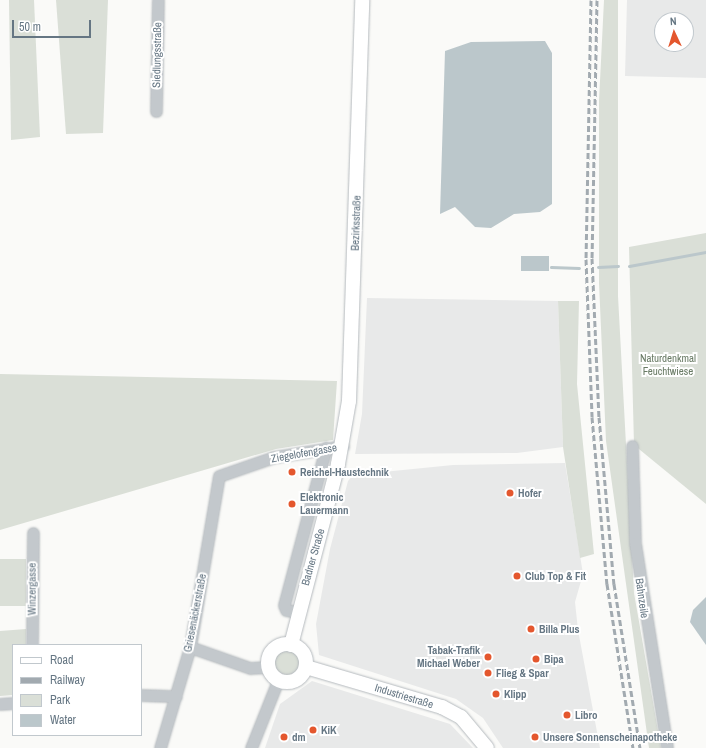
<!DOCTYPE html>
<meta charset="utf-8">
<style>
body{margin:0}
#map{position:relative;width:706px;height:748px;overflow:hidden;background:#fafaf8;font-family:"Archivo Narrow",sans-serif}
div>[style]{position:absolute}
.built>*{inset:0;background:#e8e9e9}
.green>*{inset:0;background:#dadfd7;transform-origin:0 0}
.round{border-radius:50%}
.water>*{inset:0;background:#bbc7cb;transform-origin:0 0}
.stream>*{height:3px;margin:-1.5px;padding:0 1.5px;transform-origin:1.5px;border-radius:1.5px;background:#bbc7cb}
.roads{filter:drop-shadow(0 0 1px #b5babe) drop-shadow(0 0 1px #b5babe)}
.minor>*{height:11px;margin:-5.5px;padding:0 5.5px;transform-origin:5.5px;border-radius:5.5px;background:#c3c8cc}
.major>*{height:14px;margin:-7px;padding:0 7px;transform-origin:7px;border-radius:7px;background:#fff}
.major>.ring{margin:-7px;padding:0;box-sizing:content-box;background:none;border:14px solid #fff;border-radius:50%}
.rail>*{height:3px;margin-top:-1.5px;transform-origin:0;background:repeating-linear-gradient(90deg,#a2aab0 0 6px,transparent 0 9px)}
.dots>*{width:11px;height:11px;translate:-50% -50%;box-sizing:border-box;border:2px solid #fff;border-radius:50%}
span{translate:-50% -50%;white-space:nowrap;text-align:center;line-height:1.15;-webkit-text-stroke:4px #fff;paint-order:stroke}
.street-label{font-size:11px;color:#657683}
.park-label{font-size:11px;color:#687a64}
.poi-label{font-size:11px;color:#657683;font-weight:700}
.left{translate:0 -50%;text-align:left}
.right{translate:-100% -50%;text-align:right}
.legend{position:absolute;left:12px;top:644px;width:130px;height:92px;box-sizing:border-box;background:#fff;border:1px solid #c1c8cd;margin:0;padding:5px 7px;list-style:none;font-size:12px;color:#657683}
.legend li{display:flex;align-items:center;gap:8px;height:20px}
.legend b{width:20px;border:1px solid #c1c8cd}
.north{position:absolute;left:654px;top:12px;width:40px;height:40px;box-sizing:border-box;background:#fff;border:1px solid #c1c8cd;border-radius:50%;rotate:356deg;font-size:11px;font-weight:700;line-height:16px;text-align:center;color:#657683}
.north::after{content:'';display:block;margin:auto;width:14px;height:18px;background:#e4572e;clip-path:polygon(50% 0,100% 100%,50% 72%,0 100%)}
.scale{position:absolute;left:12px;top:20px;width:79px;height:18px;box-sizing:border-box;border:2px solid #657683;border-top:0;padding-left:5px;font-size:12px;line-height:14px;white-space:nowrap;color:#657683;-webkit-text-stroke:3px #fff;paint-order:stroke}
</style>
<div id="map">
<div class="built">
<i style="clip-path:polygon(evenodd,627px 0,706px 0,706px 78px,625px 76px,627px 0,662px 20px,686px 20px,686px 44px,662px 44px,662px 20px)"></i>
<i style="clip-path:polygon(367px 298px,558px 301px,563px 447px,517px 453px,355px 454px,362px 414px)"></i>
<i style="clip-path:polygon(565px 463px,583px 574px,575px 602px,578px 630px,600px 748px,503px 748px,483px 718px,456px 699px,319px 655px,316px 624px,330px 549px,348px 481px,353px 475px,453px 465px)"></i>
<i style="clip-path:polygon(312px 681px,450px 724px,473px 748px,265px 748px,280px 704px)"></i>
</div>
<div class="green">
<i style="clip-path:polygon(9px 0,34px 0,40px 137px,11px 140px)"></i>
<i style="clip-path:polygon(56px 0,108px 0,103px 133px,66px 134px)"></i>
<i style="clip-path:polygon(604px 0,618px 0,618px 296px,634px 593px,661px 748px,649px 748px,606px 441px,599px 283px,599px 101px)"></i>
<i style="clip-path:polygon(706px 233px,706px 504px,634px 445px,629px 247px)"></i>
<i style="clip-path:polygon(558px 301px,579px 301px,577px 384px,594px 554px,580px 558px,563px 447px)"></i>
<i style="clip-path:polygon(0 374px,337px 381px,333px 440px,276px 449px,0 530px)"></i>
<i style="left:26px;top:559px;width:47px;height:26px;rotate:90deg"></i>
<i style="clip-path:polygon(26px 629px,26px 645px,13px 645px,13px 695px,0 696px,0 631px)"></i>
<i class="round" style="left:275px;top:651px;width:24px;height:24px"></i>
</div>
<div class="water">
<i style="clip-path:polygon(545px 41px,552px 53px,552px 204px,540px 212px,514px 214px,491px 228px,475px 227px,455px 207px,440px 214px,445px 51px,471px 42px)"></i>
<i style="left:521px;top:256px;width:28px;height:15px"></i>
<i style="clip-path:polygon(706px 597px,706px 645px,690px 622px,693px 610px)"></i>
</div>
<div class="stream">
<i style="left:629px;top:266px;width:78px;rotate:-10.3deg"></i>
<i style="left:551px;top:267px;width:28px;rotate:2deg"></i>
<i style="left:598px;top:267px;width:20px;rotate:-3deg"></i>
</div>
<div class="roads">
<div class="minor">
<i style="left:156px;top:111px;width:111px;rotate:-89deg"></i>
<i style="left:632px;top:446px;width:97px;rotate:88.2deg"></i>
<i style="left:635px;top:543px;width:207px;rotate:81.1deg"></i>
<i style="left:297px;top:612px;width:11px;rotate:-170deg"></i>
<i style="left:286px;top:610px;width:5px;rotate:-112deg"></i>
<i style="left:284px;top:605px;width:163px;rotate:-75.1deg"></i>
<i style="left:32px;top:645px;width:112px;rotate:-89.5deg"></i>
<i style="left:190px;top:647px;width:64px;rotate:19.3deg"></i>
<i style="left:250px;top:668px;width:18px;rotate:-3deg"></i>
<i style="left:141px;top:695px;width:35px;rotate:2deg"></i>
<i style="left:0;top:704px;width:13px;rotate:-4deg"></i>
<i style="left:160px;top:748px;width:105px;rotate:-73.5deg"></i>
<i style="left:190px;top:647px;width:173px;rotate:-80.4deg"></i>
<i style="left:219px;top:476px;width:58px;rotate:-19.1deg"></i>
<i style="left:274px;top:457px;width:70px;rotate:-9.1deg"></i>
<i style="left:251px;top:748px;width:73px;rotate:-68.3deg"></i>
</div>
<div class="major">
<i class="ring" style="left:268px;top:644px;width:24px;height:24px"></i>
<i style="left:291px;top:645px;width:187px;rotate:-75.4deg"></i>
<i style="left:338px;top:464px;width:64px;rotate:-80.1deg"></i>
<i style="left:349px;top:401px;width:401px;rotate:-88.1deg"></i>
<i style="left:306px;top:667px;width:142px;rotate:16.4deg"></i>
<i style="left:442px;top:707px;width:21px;rotate:28deg"></i>
<i style="left:461px;top:717px;width:40px;rotate:50deg"></i>
</div>
</div>
<div class="rail">
<i style="left:591px;top:0;width:259px;rotate:91.1deg"></i>
<i style="left:586px;top:259px;width:158px;rotate:87.8deg"></i>
<i style="left:592px;top:417px;width:168px;rotate:84.9deg"></i>
<i style="left:607px;top:584px;width:166px;rotate:81deg"></i>
<i style="left:597px;top:0;width:258px;rotate:91.1deg"></i>
<i style="left:592px;top:258px;width:159px;rotate:87.5deg"></i>
<i style="left:599px;top:417px;width:168px;rotate:84.9deg"></i>
<i style="left:614px;top:584px;width:166px;rotate:81deg"></i>
</div>
<div class="dots">
<i style="left:292px;top:472px;background:#e4572e"></i>
<i style="left:510px;top:493px;background:#e4572e"></i>
<i style="left:292px;top:504px;background:#e4572e"></i>
<i style="left:517px;top:576px;background:#e4572e"></i>
<i style="left:531px;top:629px;background:#e4572e"></i>
<i style="left:488px;top:657px;background:#e4572e"></i>
<i style="left:536px;top:659px;background:#e4572e"></i>
<i style="left:488px;top:673px;background:#e4572e"></i>
<i style="left:496px;top:694px;background:#e4572e"></i>
<i style="left:567px;top:715px;background:#e4572e"></i>
<i style="left:313px;top:730px;background:#e4572e"></i>
<i style="left:284px;top:737px;background:#e4572e"></i>
<i style="left:535px;top:737px;background:#e4572e"></i>
</div>
<div class="street-label">
<span style="left:157px;top:55px;rotate:-89deg">Siedlungsstraße</span>
<span style="left:356px;top:223px;rotate:-88deg">Bezirksstraße</span>
<span style="left:304px;top:453px;rotate:-10deg">Ziegelofengasse</span>
<span style="left:313px;top:557px;rotate:-74deg">Badner Straße</span>
<span style="left:32px;top:589px;rotate:-90deg">Winzergasse</span>
<span style="left:642px;top:598px;rotate:82deg">Bahnzeile</span>
<span style="left:195px;top:613px;rotate:-79deg">Griesenäckerstraße</span>
<span style="left:404px;top:696px;rotate:17deg">Industriestraße</span>
</div>
<div class="park-label">
<span style="left:668px;top:365px">Naturdenkmal<br>Feuchtwiese</span>
</div>
<div class="poi-label">
<span class="left" style="left:300px;top:472px">Reichel-Haustechnik</span>
<span class="left" style="left:518px;top:493px">Hofer</span>
<span class="left" style="left:300px;top:504px">Elektronic<br>Lauermann</span>
<span class="left" style="left:525px;top:576px">Club Top &amp; Fit</span>
<span class="left" style="left:539px;top:629px">Billa Plus</span>
<span class="right" style="left:480px;top:657px">Tabak-Trafik<br>Michael Weber</span>
<span class="left" style="left:544px;top:659px">Bipa</span>
<span class="left" style="left:496px;top:673px">Flieg &amp; Spar</span>
<span class="left" style="left:504px;top:694px">Klipp</span>
<span class="left" style="left:575px;top:715px">Libro</span>
<span class="left" style="left:321px;top:730px">KiK</span>
<span class="left" style="left:292px;top:737px">dm</span>
<span class="left" style="left:543px;top:737px">Unsere Sonnenscheinapotheke</span>
</div>
<ul class="legend">
<li><b style="height:5px;background:#fff"></b>Road</li>
<li><b style="height:5px;background:#a2aab0"></b>Railway</li>
<li><b style="height:11px;background:#dadfd7"></b>Park</li>
<li><b style="height:11px;background:#bbc7cb"></b>Water</li>
</ul>
<div class="north">N</div>
<div class="scale">50 m</div>
</div>
